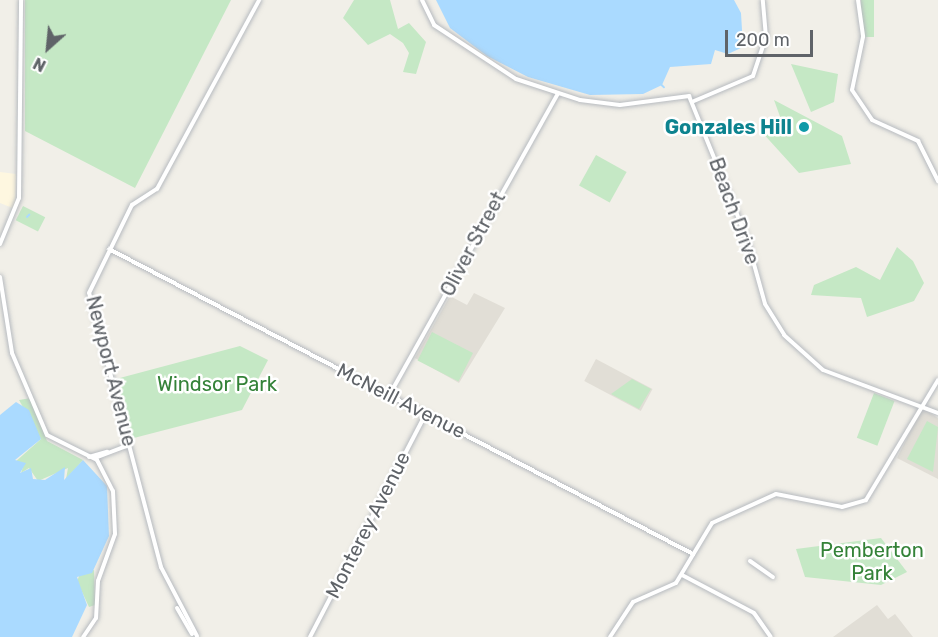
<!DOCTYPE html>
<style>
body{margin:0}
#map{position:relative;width:938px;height:637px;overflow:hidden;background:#f1efe8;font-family:Rubik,sans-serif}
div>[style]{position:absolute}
.commercial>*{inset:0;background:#fef7e0}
.education>*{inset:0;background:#e1ded6;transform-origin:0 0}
.green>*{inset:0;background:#c5e8c5;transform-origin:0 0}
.water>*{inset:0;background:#aadaff}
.stream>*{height:1.5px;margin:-0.75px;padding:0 0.75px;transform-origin:0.75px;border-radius:0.75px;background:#aadaff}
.roads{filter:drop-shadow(0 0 2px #b6babf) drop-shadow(0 0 2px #b6babf)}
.secondary>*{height:4px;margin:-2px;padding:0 2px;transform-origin:2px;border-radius:2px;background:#fff}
.dots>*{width:16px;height:16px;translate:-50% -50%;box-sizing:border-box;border:3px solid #fff;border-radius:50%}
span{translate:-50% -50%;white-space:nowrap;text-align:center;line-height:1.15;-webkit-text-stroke:5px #fff;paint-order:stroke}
.culture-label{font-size:20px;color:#0d838f;font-weight:700}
.right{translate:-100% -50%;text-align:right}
.street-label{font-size:20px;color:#5f6368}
.park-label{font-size:20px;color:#348238}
.north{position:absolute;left:18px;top:18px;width:60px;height:60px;-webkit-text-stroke:4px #fff;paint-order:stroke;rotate:207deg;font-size:16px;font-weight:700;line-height:24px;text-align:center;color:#5f6368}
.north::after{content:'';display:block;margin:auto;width:21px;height:27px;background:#5f6368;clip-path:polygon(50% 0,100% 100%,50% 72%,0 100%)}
.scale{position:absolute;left:725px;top:30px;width:88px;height:27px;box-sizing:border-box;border:3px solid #5f6368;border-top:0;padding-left:8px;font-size:18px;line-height:21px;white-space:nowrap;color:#5f6368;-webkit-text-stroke:4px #fff;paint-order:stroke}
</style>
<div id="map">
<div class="commercial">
<i style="clip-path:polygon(0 172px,16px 174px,15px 209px,0 203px)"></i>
</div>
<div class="education">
<i style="clip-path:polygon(474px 293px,505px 308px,459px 383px,415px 358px,450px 296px,467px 305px)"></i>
<i style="left:596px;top:359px;width:64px;height:25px;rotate:28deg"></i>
<i style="clip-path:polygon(922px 408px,938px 418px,938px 479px,897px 458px)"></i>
<i style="clip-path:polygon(877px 605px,888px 619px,895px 614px,913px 637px,833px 637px)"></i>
</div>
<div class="green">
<i style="clip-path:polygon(25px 0,231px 0,135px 188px,25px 131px)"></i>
<i style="clip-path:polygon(354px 0,390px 0,398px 29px,409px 23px,426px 42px,416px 74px,403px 72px,409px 53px,403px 43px,390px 34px,368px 45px,343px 18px)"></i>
<i style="left:861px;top:0;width:13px;height:37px"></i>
<i style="clip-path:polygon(791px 64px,838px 74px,834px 102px,811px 112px)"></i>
<i style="clip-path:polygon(774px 100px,842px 136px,851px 164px,799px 173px,760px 130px,782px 122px)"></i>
<i style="left:596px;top:155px;width:35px;height:35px;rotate:29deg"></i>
<i style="left:23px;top:206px;width:25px;height:16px;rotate:27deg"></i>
<i style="clip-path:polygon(897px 247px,913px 261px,924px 283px,914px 301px,867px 317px,861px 298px,811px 295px,814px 285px,856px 267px,880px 280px)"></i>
<i style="left:432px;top:332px;width:46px;height:32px;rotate:27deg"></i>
<i style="clip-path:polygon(240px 346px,268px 360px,242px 410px,130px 439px,116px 379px)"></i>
<i style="clip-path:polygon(632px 379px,651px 389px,639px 409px,611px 394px)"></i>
<i style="left:874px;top:393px;width:22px;height:48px;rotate:21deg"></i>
<i style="clip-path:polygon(31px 398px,47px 441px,83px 460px,66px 479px,68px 468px,38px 481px,29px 468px,21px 473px,23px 467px,14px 463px,41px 439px,19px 400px)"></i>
<i style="clip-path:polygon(927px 421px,938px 427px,933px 472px,907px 459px)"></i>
<i style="clip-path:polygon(881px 538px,907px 572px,881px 585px,805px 577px,796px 549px)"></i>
<i style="clip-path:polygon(94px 570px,95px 605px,89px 607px,77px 581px,80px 574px)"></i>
</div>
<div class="water">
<i style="clip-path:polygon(436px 0,734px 0,741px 13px,743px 47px,728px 54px,715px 50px,711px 64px,670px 67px,662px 85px,643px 94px,590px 95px,528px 77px,487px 56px,450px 28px)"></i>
<i style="clip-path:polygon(16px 402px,29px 410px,41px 439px,15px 460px,26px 463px,20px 473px,31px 468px,33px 479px,45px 480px,65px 467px,64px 480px,83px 460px,107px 486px,109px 536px,92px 573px,77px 577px,87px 605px,72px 637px,0 637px,0 415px)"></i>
</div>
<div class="stream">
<i style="left:662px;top:85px;width:3px;rotate:45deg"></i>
<i style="left:27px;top:217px;width:3px;rotate:-45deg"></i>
</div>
<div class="roads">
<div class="secondary">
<i style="left:422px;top:0;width:28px;rotate:64deg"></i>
<i style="left:434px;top:25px;width:98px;rotate:33.4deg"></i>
<i style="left:516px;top:79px;width:67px;rotate:18.2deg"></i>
<i style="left:580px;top:100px;width:40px;rotate:7.1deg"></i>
<i style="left:620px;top:105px;width:70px;rotate:-7.4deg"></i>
<i style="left:689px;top:96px;width:154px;rotate:67.9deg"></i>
<i style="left:747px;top:239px;width:67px;rotate:74.5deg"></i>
<i style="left:765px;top:304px;width:36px;rotate:58deg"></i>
<i style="left:784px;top:335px;width:52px;rotate:41.9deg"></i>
<i style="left:823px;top:370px;width:123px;rotate:20.5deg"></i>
<i style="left:858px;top:0;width:37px;rotate:82deg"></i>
<i style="left:863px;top:37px;width:54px;rotate:101.7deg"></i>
<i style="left:852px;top:90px;width:36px;rotate:56deg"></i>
<i style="left:872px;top:120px;width:51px;rotate:24.5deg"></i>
<i style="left:918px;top:141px;width:45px;rotate:63.4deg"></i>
<i style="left:694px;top:101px;width:64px;rotate:-23deg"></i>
<i style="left:753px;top:76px;width:41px;rotate:-71.6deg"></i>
<i style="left:766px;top:37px;width:37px;rotate:-95deg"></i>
<i style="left:0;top:244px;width:50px;rotate:-67.6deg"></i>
<i style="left:19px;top:198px;width:198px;rotate:-89.4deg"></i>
<i style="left:109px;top:249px;width:659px;rotate:27.58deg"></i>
<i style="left:0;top:277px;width:77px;rotate:81deg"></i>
<i style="left:12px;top:353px;width:89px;rotate:66.9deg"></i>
<i style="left:47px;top:435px;width:56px;rotate:26.6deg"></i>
<i style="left:97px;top:460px;width:35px;rotate:63deg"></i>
<i style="left:113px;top:491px;width:43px;rotate:87.3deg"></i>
<i style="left:115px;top:534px;width:50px;rotate:109.9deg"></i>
<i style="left:98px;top:581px;width:37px;rotate:93deg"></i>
<i style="left:96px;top:618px;width:23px;rotate:124deg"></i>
<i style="left:390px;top:394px;width:344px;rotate:-60.8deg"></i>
<i style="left:89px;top:457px;width:19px;rotate:-16deg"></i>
<i style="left:95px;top:458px;width:36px;rotate:-21deg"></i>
<i style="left:750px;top:561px;width:28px;rotate:35deg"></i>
<i style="left:682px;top:575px;width:81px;rotate:27.8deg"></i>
<i style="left:754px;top:613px;width:29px;rotate:55deg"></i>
<i style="left:177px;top:608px;width:30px;rotate:60deg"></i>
<i style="left:197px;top:636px;width:78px;rotate:-117.6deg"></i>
<i style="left:161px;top:567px;width:283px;rotate:-104.7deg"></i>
<i style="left:89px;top:293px;width:98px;rotate:-64deg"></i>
<i style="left:132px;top:205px;width:30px;rotate:-33deg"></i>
<i style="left:157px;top:189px;width:215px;rotate:-61.6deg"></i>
<i style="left:310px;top:637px;width:252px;rotate:-62.6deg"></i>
<i style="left:610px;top:637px;width:42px;rotate:-56.7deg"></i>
<i style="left:633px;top:602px;width:47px;rotate:-23.8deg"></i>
<i style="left:676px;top:583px;width:70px;rotate:-59deg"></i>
<i style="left:712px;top:523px;width:70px;rotate:-24.4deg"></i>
<i style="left:776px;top:494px;width:67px;rotate:11.1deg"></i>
<i style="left:842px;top:507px;width:25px;rotate:-16deg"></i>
<i style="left:866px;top:500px;width:140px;rotate:-59deg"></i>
</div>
</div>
<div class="dots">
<i style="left:804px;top:127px;background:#0f9aa8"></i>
</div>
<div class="culture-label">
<span class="right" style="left:792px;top:127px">Gonzales Hill</span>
</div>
<div class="street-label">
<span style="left:734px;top:211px;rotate:70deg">Beach Drive</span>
<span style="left:473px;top:244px;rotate:-62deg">Oliver Street</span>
<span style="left:111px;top:371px;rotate:76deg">Newport Avenue</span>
<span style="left:401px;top:401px;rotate:27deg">McNeill Avenue</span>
<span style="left:368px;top:525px;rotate:-63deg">Monterey Avenue</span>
</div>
<div class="park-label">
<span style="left:217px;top:384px">Windsor Park</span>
<span style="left:872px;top:562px">Pemberton<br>Park</span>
</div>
<div class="north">N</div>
<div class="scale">200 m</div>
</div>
